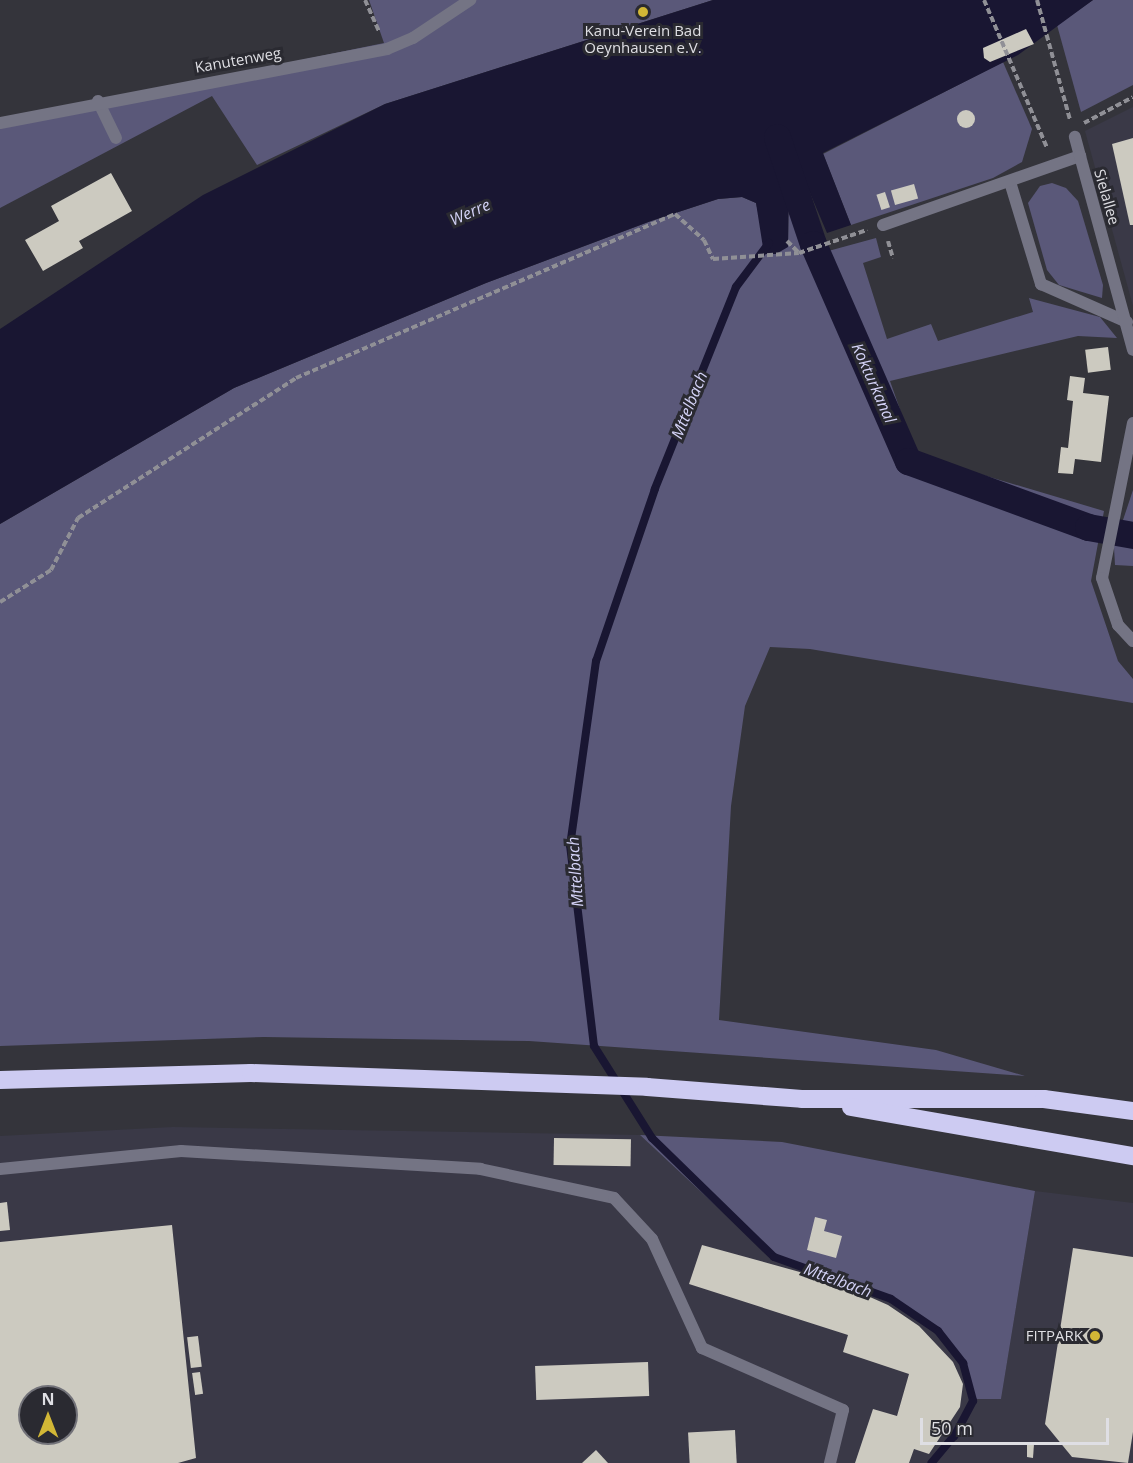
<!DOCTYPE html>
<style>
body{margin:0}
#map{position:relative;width:1133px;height:1463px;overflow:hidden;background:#34343b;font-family:"Open Sans",sans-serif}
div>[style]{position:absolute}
.built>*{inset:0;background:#3a3947}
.green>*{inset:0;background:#5a5879}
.water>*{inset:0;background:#191632}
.stream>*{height:8px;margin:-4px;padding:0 4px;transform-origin:4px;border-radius:4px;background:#191632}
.canal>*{height:27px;margin:-13.5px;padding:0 13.5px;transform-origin:13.5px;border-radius:13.5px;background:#191632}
.building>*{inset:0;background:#cccac0;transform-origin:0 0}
.round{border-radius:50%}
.path>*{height:4px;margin-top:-2px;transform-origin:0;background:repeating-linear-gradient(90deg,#909096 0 6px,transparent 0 9px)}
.lane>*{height:12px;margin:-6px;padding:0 6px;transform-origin:6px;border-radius:6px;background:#747484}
.street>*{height:12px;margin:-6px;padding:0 6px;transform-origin:6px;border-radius:6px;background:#747484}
.highway>*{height:18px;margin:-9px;padding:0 9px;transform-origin:9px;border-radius:9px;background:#cdcbf2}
.dots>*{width:16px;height:16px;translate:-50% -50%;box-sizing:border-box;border:3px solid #2a2a31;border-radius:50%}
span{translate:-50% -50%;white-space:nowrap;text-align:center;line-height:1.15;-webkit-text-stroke:6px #2a2a31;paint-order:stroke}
.poi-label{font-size:15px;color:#dfdfe4}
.right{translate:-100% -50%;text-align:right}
.street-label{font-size:15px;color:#dfdfe4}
.water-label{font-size:16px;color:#d4d3f7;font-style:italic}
.north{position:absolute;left:18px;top:1385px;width:60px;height:60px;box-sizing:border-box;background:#2a2a31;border:2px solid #727279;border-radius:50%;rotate:0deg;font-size:16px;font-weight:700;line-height:24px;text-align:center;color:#dfdfe4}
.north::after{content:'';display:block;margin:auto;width:21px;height:27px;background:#d2b736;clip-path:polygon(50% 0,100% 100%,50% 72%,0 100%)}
.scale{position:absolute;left:920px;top:1418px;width:189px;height:27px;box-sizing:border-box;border:3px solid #dfdfe4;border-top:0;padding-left:8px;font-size:18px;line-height:21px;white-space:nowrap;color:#dfdfe4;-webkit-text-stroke:4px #2a2a31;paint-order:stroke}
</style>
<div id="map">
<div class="built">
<i style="clip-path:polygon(1133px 107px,1133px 306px,1085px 131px)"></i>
<i style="clip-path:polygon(evenodd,173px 1127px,640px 1135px,773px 1259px,890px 1301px,937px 1333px,961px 1364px,971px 1399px,1001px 1399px,1035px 1191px,1133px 1203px,1133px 1463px,0 1463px,0 1136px,173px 1127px,30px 1397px,66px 1397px,66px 1433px,30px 1433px,30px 1397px)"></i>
</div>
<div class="green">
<i style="clip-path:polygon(369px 0,713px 0,385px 104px,257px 165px,212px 96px,0 208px,0 122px,384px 43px)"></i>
<i style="clip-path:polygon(1093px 0,1133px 0,1133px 85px,1081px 112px,1057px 25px)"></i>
<i style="clip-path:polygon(1003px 62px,1032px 129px,1022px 162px,993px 178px,851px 225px,823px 154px)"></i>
<i style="clip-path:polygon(789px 170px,821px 253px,876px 238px,881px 257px,863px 263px,887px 339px,931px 324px,938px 341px,1033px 312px,1029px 298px,1100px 317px,1117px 338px,1078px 336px,890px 381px,916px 455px,1104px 511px,1091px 581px,1118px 661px,1133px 679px,1133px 703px,810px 649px,770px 647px,745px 706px,731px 806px,719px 1020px,936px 1050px,1025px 1076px,529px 1041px,264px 1037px,0 1046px,0 524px,234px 388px,486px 283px,651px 221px,718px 199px,742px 197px,756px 203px,761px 225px,788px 247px)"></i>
<i style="clip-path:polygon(1052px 183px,1066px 188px,1078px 201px,1103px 285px,1102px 298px,1059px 285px,1047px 270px,1028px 203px,1040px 186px)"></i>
<i style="clip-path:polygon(1133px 490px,1133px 566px,1115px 565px,1114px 547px)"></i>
<i style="clip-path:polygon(640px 1135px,782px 1142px,1035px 1191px,1001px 1399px,971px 1399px,961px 1364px,937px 1333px,890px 1301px,773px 1259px)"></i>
</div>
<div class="water">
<i style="clip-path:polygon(713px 0,1093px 0,1018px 55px,823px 153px,851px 225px,827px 233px,799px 167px,789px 170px,788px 247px,776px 254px,764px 254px,756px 203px,742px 197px,718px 199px,651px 221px,486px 283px,234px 388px,0 524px,0 329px,203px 195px,385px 104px)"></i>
</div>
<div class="stream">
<i style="left:769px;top:243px;width:55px;rotate:126.9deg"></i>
<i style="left:736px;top:287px;width:218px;rotate:111.9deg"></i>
<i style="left:655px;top:489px;width:182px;rotate:108.9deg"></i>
<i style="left:596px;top:661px;width:186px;rotate:98deg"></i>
<i style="left:570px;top:845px;width:202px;rotate:83.2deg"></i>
<i style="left:594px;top:1046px;width:109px;rotate:57.8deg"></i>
<i style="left:652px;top:1138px;width:170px;rotate:44.3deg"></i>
<i style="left:774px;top:1257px;width:124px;rotate:19.7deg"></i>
<i style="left:891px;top:1299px;width:57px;rotate:34.2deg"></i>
<i style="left:938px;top:1331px;width:41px;rotate:52deg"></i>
<i style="left:963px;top:1363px;width:39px;rotate:75deg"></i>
<i style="left:973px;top:1401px;width:40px;rotate:118deg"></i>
<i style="left:954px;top:1436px;width:35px;rotate:130deg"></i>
</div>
<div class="canal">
<i style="left:777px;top:137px;width:113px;rotate:71.4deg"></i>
<i style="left:813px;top:244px;width:237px;rotate:66.4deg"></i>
<i style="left:908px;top:461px;width:192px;rotate:20.1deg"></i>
<i style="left:1088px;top:527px;width:46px;rotate:10.1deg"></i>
</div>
<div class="building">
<i style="clip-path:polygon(1026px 29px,1034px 44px,990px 62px,984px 58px,983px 48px)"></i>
<i class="round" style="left:957px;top:110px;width:18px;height:18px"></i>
<i style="clip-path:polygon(1133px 138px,1133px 225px,1130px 225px,1112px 144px)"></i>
<i style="clip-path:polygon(111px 173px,132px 211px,79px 241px,83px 248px,43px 271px,25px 240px,59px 221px,51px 206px)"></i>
<i style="left:914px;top:184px;width:15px;height:24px;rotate:74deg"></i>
<i style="left:885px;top:192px;width:16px;height:9px;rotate:72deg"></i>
<i style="left:1108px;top:347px;width:23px;height:23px;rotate:83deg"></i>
<i style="clip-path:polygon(1070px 376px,1085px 378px,1083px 393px,1109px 396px,1101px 462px,1075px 459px,1073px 474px,1058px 473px,1061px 447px,1068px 448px,1073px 401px,1067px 400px)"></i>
<i style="left:554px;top:1138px;width:77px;height:27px;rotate:1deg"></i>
<i style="clip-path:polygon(7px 1202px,10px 1230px,0 1231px,0 1203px)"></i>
<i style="clip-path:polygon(815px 1217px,827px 1220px,824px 1231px,842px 1236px,836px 1258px,807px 1250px)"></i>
<i style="clip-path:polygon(evenodd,172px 1225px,196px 1458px,178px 1463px,0 1463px,0 1242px,172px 1225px,30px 1397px,66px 1397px,66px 1433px,30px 1433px,30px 1397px)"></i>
<i style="clip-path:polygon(702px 1245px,836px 1282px,888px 1305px,919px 1326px,953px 1362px,963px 1384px,960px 1407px,929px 1454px,914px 1449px,909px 1463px,855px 1463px,873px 1409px,897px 1416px,909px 1374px,843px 1352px,848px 1335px,689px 1284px)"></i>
<i style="clip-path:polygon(1073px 1248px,1133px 1257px,1133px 1432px,1128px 1463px,1072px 1457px,1045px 1424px)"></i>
<i style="left:198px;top:1336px;width:31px;height:11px;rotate:83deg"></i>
<i style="left:648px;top:1362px;width:34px;height:113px;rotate:88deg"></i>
<i style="left:200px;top:1372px;width:22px;height:8px;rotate:82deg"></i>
<i style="left:735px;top:1430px;width:33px;height:47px;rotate:87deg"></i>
<i style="clip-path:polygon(1027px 1444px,1034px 1444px,1033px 1458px,1027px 1457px)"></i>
<i style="clip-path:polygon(596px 1450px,608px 1463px,582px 1463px)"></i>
</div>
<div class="path">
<i style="left:365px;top:0;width:34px;rotate:66deg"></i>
<i style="left:984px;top:0;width:161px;rotate:66.9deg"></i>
<i style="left:1037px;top:0;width:124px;rotate:74.6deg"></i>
<i style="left:1084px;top:123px;width:55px;rotate:-28deg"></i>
<i style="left:787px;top:241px;width:17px;rotate:45deg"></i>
<i style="left:888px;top:241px;width:18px;rotate:74deg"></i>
<i style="left:0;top:602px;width:60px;rotate:-32.1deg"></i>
<i style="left:51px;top:570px;width:59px;rotate:-62.6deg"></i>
<i style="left:78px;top:518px;width:259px;rotate:-32.7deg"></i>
<i style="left:296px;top:378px;width:413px;rotate:-23.4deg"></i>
<i style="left:675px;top:214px;width:39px;rotate:42deg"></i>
<i style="left:704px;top:240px;width:21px;rotate:65deg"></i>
<i style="left:713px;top:259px;width:86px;rotate:-4deg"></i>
<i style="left:799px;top:253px;width:72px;rotate:-18.7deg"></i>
</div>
<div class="lane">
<i style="left:98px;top:101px;width:41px;rotate:64.1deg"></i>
<i style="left:1010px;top:182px;width:107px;rotate:73.1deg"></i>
<i style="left:1041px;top:284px;width:94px;rotate:23.8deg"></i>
<i style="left:883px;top:225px;width:209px;rotate:-19.3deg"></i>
<i style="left:1080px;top:156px;width:20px;rotate:-105deg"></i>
<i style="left:0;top:1169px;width:182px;rotate:-5.7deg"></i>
<i style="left:181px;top:1151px;width:300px;rotate:3.4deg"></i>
<i style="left:480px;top:1169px;width:137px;rotate:12.2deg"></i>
<i style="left:614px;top:1198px;width:56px;rotate:47.2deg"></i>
<i style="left:652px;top:1239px;width:120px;rotate:65.4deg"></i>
<i style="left:702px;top:1348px;width:154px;rotate:23.7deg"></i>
<i style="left:843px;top:1410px;width:55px;rotate:103.8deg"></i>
</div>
<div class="street">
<i style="left:0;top:123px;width:394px;rotate:-10.8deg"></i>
<i style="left:387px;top:49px;width:28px;rotate:-23deg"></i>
<i style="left:413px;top:38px;width:69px;rotate:-33.7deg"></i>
<i style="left:1080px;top:156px;width:201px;rotate:74.7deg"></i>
<i style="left:1133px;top:423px;width:158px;rotate:101.3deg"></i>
<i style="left:1102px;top:578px;width:50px;rotate:71.2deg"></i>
<i style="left:1118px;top:625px;width:22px;rotate:47deg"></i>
</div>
<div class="highway">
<i style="left:0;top:1080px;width:251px;rotate:-1.6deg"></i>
<i style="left:251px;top:1073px;width:396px;rotate:2deg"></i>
<i style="left:647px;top:1087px;width:155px;rotate:4.4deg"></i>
<i style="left:802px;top:1099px;width:242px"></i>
<i style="left:1044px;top:1099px;width:90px;rotate:7.7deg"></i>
<i style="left:851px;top:1107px;width:286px;rotate:9.9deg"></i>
</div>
<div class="dots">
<i style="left:643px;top:12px;background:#d2b736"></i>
<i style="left:1095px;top:1336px;background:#d2b736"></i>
</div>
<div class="poi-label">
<span style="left:643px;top:39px">Kanu-Verein Bad<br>Oeynhausen e.V.</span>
<span class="right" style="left:1083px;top:1336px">FITPARK</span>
</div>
<div class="street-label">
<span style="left:238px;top:60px;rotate:-10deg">Kanutenweg</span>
<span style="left:1107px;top:197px;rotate:74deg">Sielallee</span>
</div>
<div class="water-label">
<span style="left:470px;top:212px;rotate:-24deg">Werre</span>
<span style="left:874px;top:383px;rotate:66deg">Kokturkanal</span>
<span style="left:689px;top:405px;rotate:-68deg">Mttelbach</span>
<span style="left:575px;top:872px;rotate:-94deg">Mttelbach</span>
<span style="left:838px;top:1280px;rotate:20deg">Mttelbach</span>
</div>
<div class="north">N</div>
<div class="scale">50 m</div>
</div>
